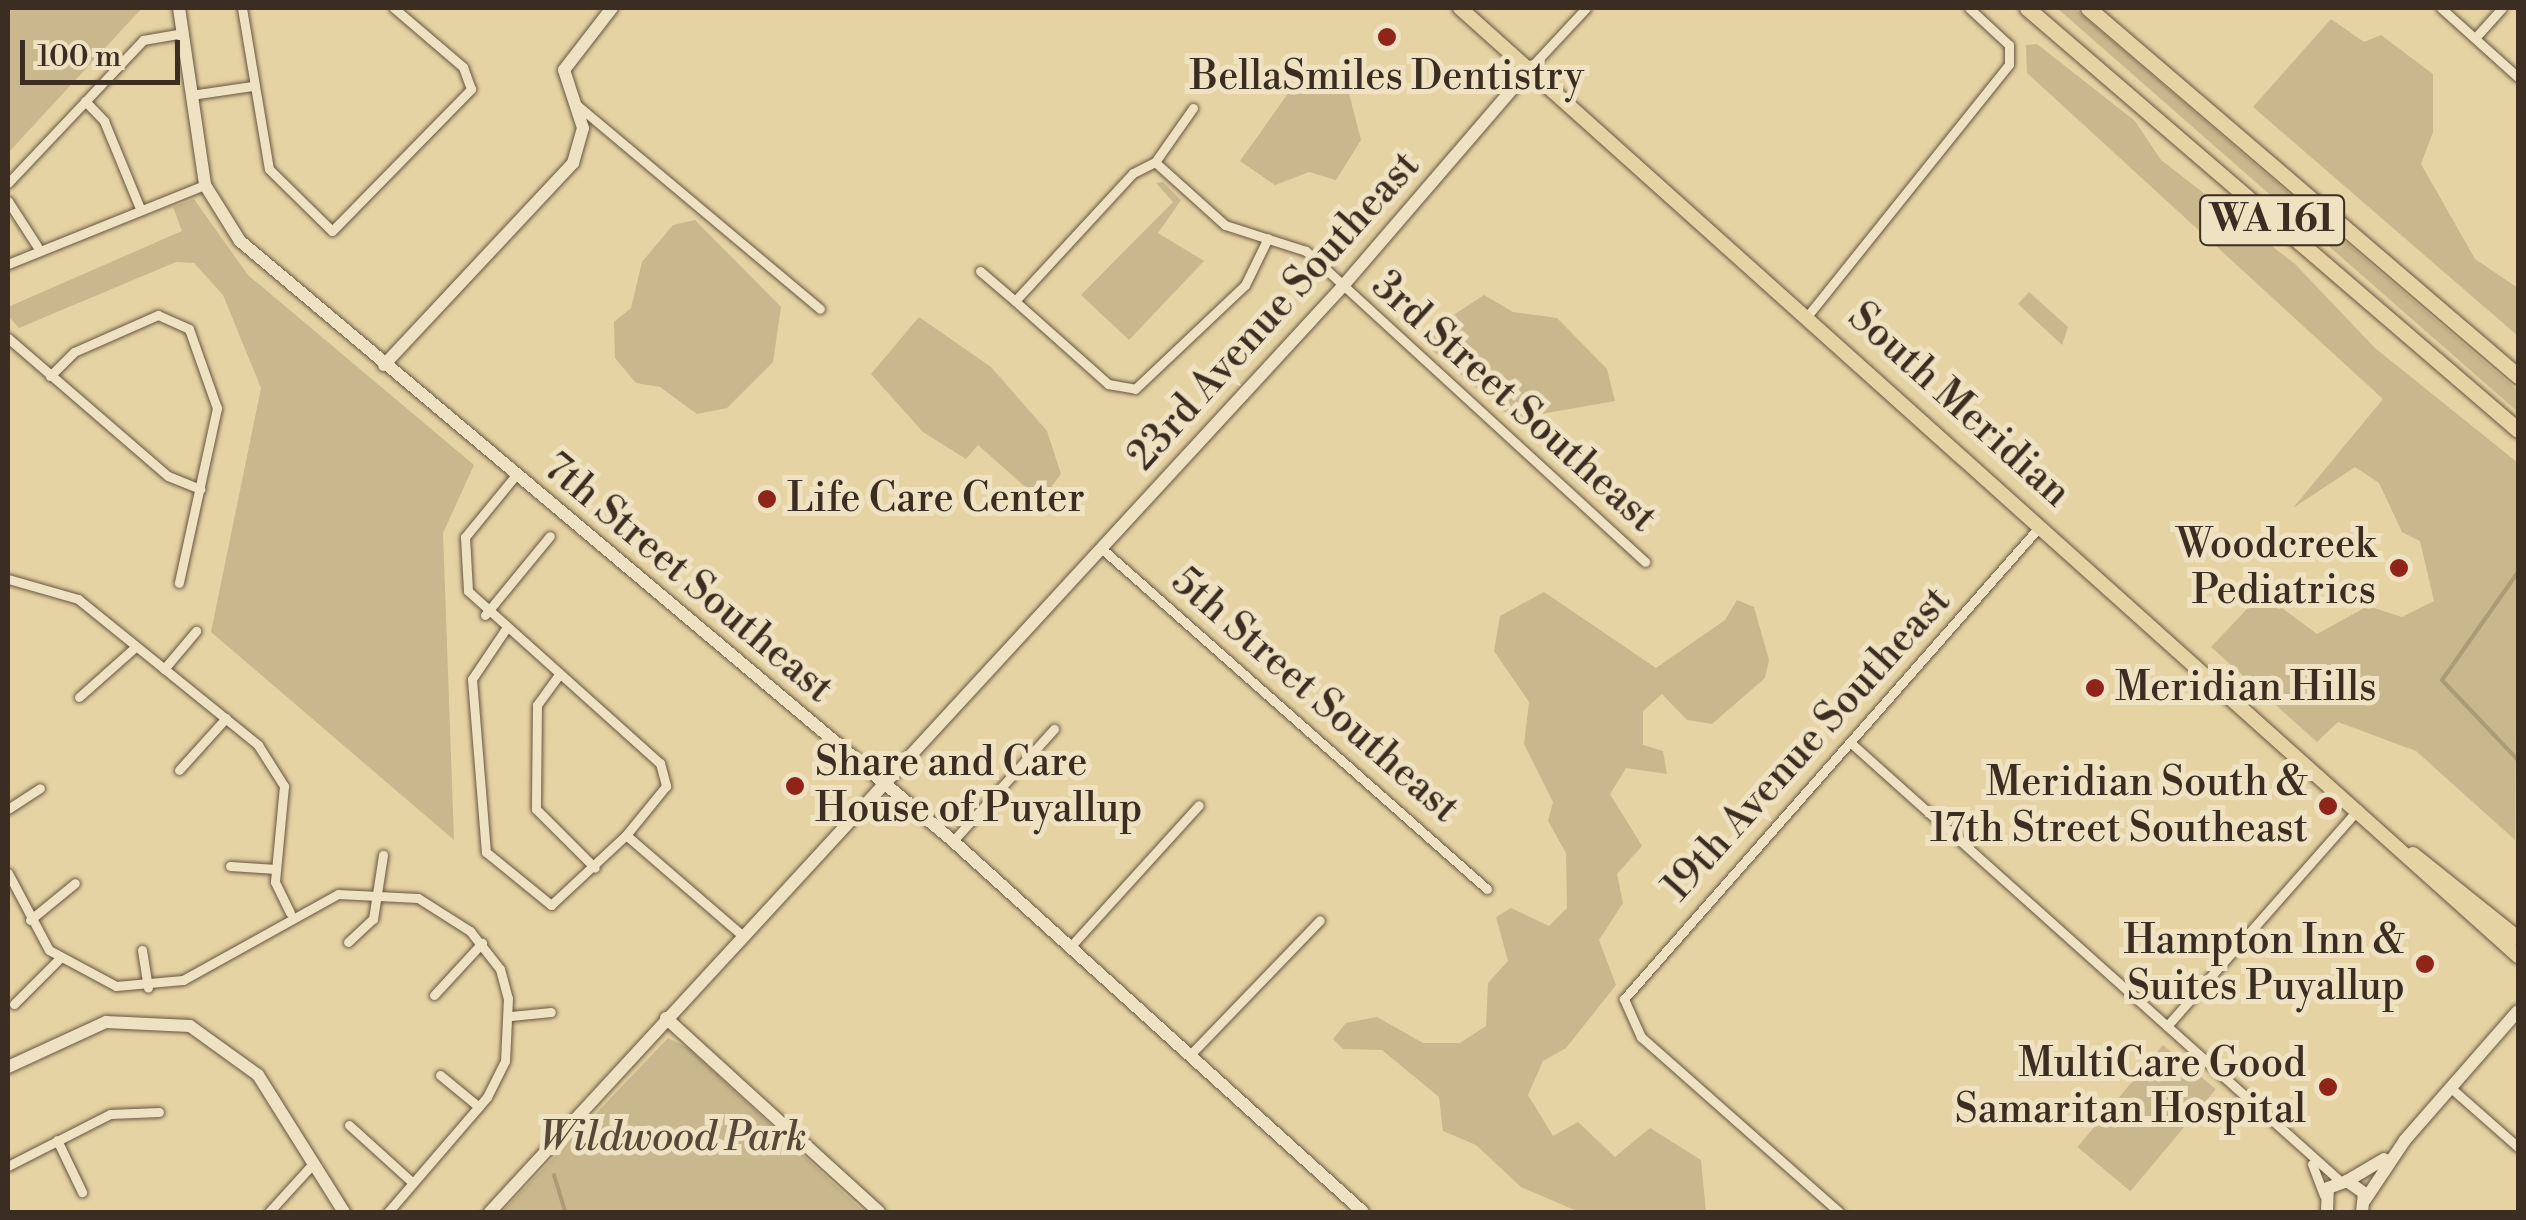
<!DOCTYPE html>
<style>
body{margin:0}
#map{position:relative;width:2526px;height:1220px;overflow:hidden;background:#e6d3a3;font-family:"Libre Bodoni",serif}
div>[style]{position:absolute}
.green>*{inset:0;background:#c9b78d;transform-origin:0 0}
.stream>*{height:4px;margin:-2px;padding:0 2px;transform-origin:2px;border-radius:2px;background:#ac9b77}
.roads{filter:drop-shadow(0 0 2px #665642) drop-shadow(0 0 2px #665642)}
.street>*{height:9px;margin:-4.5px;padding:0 4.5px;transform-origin:4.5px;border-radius:4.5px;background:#efe2c3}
.secondary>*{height:12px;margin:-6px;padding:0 6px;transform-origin:6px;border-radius:6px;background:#efe2c3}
.primary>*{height:14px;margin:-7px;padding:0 7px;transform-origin:7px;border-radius:7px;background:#e6d3a3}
.highway>*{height:15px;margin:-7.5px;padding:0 7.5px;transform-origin:7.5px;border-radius:7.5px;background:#e6d3a3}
.dots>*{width:28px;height:28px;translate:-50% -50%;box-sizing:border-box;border:5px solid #efe2c3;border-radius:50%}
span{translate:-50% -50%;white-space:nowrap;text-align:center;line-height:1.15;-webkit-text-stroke:10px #efe2c3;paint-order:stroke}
.shield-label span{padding:2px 8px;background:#efe2c3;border:2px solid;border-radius:8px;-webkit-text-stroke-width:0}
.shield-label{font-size:38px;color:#3b2d21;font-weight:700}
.poi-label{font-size:40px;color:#3b2d21}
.left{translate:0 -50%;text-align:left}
.right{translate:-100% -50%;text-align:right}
.street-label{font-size:40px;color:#3b2d21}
.park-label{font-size:40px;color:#574937;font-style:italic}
.frame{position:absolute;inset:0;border:10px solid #3b2d21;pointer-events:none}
.scale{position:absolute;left:20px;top:40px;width:160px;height:45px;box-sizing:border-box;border:5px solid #3b2d21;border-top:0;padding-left:12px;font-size:30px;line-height:35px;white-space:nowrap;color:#3b2d21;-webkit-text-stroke:8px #efe2c3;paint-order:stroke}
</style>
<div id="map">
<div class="green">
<i style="clip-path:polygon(8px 8px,142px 8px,8px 153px)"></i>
<i style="clip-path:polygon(2057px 8px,2074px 8px,2518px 391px,2518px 412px)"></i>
<i style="clip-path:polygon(2331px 19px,2364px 42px,2381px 35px,2433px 74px,2433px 132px,2421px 164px,2475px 259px,2518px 288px,2518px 336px,2253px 107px)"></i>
<i style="clip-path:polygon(2037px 44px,2135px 121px,2161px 160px,2295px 264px,2375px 348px,2518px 463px,2515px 840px,2416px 751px,2338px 722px,2317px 742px,2211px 647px,2262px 593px,2317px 634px,2368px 606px,2402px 617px,2434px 601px,2420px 541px,2402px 532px,2379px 483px,2355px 467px,2293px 508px,2383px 399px,2027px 73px,2026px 45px)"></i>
<i style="clip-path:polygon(1319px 69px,1346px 82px,1361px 140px,1336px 180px,1309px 172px,1275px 185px,1240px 161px,1287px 95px)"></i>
<i style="clip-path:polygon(1163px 182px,1181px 200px,1158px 233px,1204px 261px,1129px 340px,1081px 295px,1173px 202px,1156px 183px)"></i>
<i style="clip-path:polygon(194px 199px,248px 275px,474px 465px,443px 533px,454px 840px,211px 632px,261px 388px,223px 295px,194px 263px,176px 262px,19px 328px,10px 318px,8px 307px,182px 231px,173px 207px)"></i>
<i style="clip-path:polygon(695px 220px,781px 307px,773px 362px,727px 408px,697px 414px,660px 387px,636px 383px,615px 358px,614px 322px,631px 308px,642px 262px,673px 225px)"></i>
<i style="clip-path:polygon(2029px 292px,2068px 327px,2062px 345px,2018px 304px)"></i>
<i style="clip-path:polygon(1484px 295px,1513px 312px,1557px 318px,1607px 369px,1615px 401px,1513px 419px,1426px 345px,1432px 329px)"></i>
<i style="clip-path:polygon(919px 317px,991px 367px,1047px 431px,1061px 474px,1048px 491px,1032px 493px,978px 445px,966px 459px,923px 432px,871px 374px)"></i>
<i style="clip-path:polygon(1544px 592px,1656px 668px,1725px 620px,1737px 600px,1754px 607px,1769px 660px,1765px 678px,1712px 724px,1687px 720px,1662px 694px,1643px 711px,1643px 745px,1663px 751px,1667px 774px,1626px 768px,1610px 794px,1642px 846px,1617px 874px,1623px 903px,1599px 940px,1616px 985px,1566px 1048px,1543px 1061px,1528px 1095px,1553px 1136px,1578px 1122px,1615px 1157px,1650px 1128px,1701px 1160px,1706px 1212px,1579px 1212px,1521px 1187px,1476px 1145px,1443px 1131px,1439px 1097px,1382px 1050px,1343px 1049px,1333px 1039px,1346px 1023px,1377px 1017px,1423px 1043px,1460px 1043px,1486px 1026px,1488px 983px,1508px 961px,1496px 917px,1511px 908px,1549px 926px,1567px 908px,1566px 853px,1548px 821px,1553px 802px,1524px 744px,1529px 702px,1494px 651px,1500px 616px)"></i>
<i style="clip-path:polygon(668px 1038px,688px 1048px,864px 1212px,502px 1212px)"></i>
<i style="left:2163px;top:1045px;width:69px;height:133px;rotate:40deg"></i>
</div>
<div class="stream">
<i style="left:2518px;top:572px;width:132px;rotate:125.1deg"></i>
<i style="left:2442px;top:680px;width:110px;rotate:46.5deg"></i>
<i style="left:554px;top:1175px;width:39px;rotate:73deg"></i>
</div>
<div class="roads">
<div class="street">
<i style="left:242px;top:8px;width:163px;rotate:80.5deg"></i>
<i style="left:269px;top:169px;width:88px;rotate:44.5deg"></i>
<i style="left:332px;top:231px;width:199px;rotate:-45.6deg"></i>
<i style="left:471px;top:89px;width:23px;rotate:-110deg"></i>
<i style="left:463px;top:67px;width:91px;rotate:-139.5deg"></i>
<i style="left:2441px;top:8px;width:103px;rotate:41.9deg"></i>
<i style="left:2475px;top:38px;width:40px;rotate:-48deg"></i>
<i style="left:1532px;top:66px;width:79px;rotate:-47deg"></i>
<i style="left:191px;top:95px;width:62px;rotate:-8.4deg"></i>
<i style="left:85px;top:101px;width:28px;rotate:46deg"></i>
<i style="left:104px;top:121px;width:92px;rotate:67.6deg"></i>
<i style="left:577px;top:105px;width:317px;rotate:40deg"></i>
<i style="left:1193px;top:108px;width:66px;rotate:125.1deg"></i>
<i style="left:1155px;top:162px;width:25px;rotate:153deg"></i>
<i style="left:1133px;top:173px;width:174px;rotate:132.7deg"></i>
<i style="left:1015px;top:301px;width:125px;rotate:41.7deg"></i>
<i style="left:1108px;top:384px;width:27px;rotate:10deg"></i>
<i style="left:1135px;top:389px;width:151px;rotate:-43.4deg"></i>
<i style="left:1245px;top:285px;width:52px;rotate:-63.9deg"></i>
<i style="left:1155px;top:162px;width:94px;rotate:42deg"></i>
<i style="left:1225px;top:225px;width:85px;rotate:17.8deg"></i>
<i style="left:1306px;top:251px;width:460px;rotate:42.5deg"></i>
<i style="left:8px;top:183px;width:197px;rotate:-46.6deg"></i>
<i style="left:143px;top:40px;width:41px;rotate:-9.9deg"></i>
<i style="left:8px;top:201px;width:54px;rotate:57.2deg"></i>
<i style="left:8px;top:264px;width:212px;rotate:-21.9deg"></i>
<i style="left:980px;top:271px;width:46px;rotate:40.6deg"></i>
<i style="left:1809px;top:314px;width:320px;rotate:-51.3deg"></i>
<i style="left:2009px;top:64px;width:19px;rotate:-90deg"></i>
<i style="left:2009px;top:45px;width:54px;rotate:-137.2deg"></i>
<i style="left:8px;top:338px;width:211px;rotate:40.8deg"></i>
<i style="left:168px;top:476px;width:35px;rotate:22deg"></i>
<i style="left:50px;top:376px;width:34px;rotate:-45deg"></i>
<i style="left:74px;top:352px;width:92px;rotate:-23.8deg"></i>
<i style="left:158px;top:315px;width:34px;rotate:24deg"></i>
<i style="left:189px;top:329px;width:84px;rotate:70.5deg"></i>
<i style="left:217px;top:408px;width:179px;rotate:102.3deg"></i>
<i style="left:515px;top:476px;width:79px;rotate:129.3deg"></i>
<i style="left:465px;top:537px;width:54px;rotate:86.8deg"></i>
<i style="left:468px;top:591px;width:258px;rotate:41.9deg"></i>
<i style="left:660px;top:763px;width:24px;rotate:75deg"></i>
<i style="left:666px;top:786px;width:63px;rotate:129.2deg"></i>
<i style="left:626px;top:835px;width:153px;rotate:40.8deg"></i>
<i style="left:1101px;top:548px;width:515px;rotate:41.46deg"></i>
<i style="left:8px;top:579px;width:73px;rotate:15.9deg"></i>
<i style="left:78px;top:599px;width:232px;rotate:39deg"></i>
<i style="left:258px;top:745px;width:49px;rotate:57.6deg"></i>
<i style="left:284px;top:786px;width:96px;rotate:95.4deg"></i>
<i style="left:275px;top:882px;width:34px;rotate:64deg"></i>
<i style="left:485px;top:615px;width:102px;rotate:-50.6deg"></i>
<i style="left:505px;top:630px;width:59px;rotate:124deg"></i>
<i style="left:472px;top:679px;width:174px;rotate:85.4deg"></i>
<i style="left:486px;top:852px;width:84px;rotate:39.2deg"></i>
<i style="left:551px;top:905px;width:103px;rotate:-43deg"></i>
<i style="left:164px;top:669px;width:50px;rotate:-49.9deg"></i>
<i style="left:558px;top:676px;width:36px;rotate:126deg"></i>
<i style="left:537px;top:705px;width:104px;rotate:90.6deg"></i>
<i style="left:536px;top:809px;width:83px;rotate:45deg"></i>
<i style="left:79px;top:697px;width:74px;rotate:-41.7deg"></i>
<i style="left:1851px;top:743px;width:656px;rotate:41.85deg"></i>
<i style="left:179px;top:770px;width:70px;rotate:-47.9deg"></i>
<i style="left:8px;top:809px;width:38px;rotate:-33deg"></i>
<i style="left:953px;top:841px;width:151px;rotate:-48deg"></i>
<i style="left:230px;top:866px;width:46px;rotate:3.7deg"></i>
<i style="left:8px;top:873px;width:87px;rotate:62deg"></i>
<i style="left:49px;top:950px;width:76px;rotate:28.2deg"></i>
<i style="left:116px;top:986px;width:67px;rotate:-5.1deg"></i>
<i style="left:183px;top:980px;width:177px;rotate:-29deg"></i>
<i style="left:338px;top:894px;width:80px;rotate:2.9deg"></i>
<i style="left:418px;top:898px;width:62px;rotate:32.4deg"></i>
<i style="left:470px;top:931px;width:48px;rotate:51.7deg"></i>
<i style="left:500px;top:969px;width:30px;rotate:75deg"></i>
<i style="left:508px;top:998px;width:63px;rotate:92.7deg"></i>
<i style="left:505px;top:1061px;width:40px;rotate:116.6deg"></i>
<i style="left:487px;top:1097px;width:152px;rotate:130.7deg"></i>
<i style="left:30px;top:920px;width:58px;rotate:-39.4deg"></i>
<i style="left:348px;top:942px;width:34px;rotate:-43deg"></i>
<i style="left:373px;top:919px;width:65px;rotate:-81.1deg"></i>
<i style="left:1071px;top:946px;width:190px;rotate:-47.8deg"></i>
<i style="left:142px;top:950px;width:38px;rotate:81deg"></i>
<i style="left:434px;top:995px;width:71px;rotate:-47.3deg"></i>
<i style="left:14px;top:1004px;width:64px;rotate:-45deg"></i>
<i style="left:511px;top:1016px;width:40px;rotate:-5.7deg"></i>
<i style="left:2167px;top:1026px;width:289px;rotate:-48.6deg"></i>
<i style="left:1190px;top:1055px;width:187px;rotate:-46.1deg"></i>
<i style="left:440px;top:1075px;width:50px;rotate:39.4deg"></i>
<i style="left:2451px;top:1088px;width:89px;rotate:41.4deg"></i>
<i style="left:349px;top:1125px;width:86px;rotate:42.2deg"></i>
<i style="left:57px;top:1140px;width:58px;rotate:64.3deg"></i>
<i style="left:2312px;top:1164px;width:33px;rotate:69deg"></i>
<i style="left:8px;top:1166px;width:114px;rotate:-27deg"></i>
<i style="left:110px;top:1114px;width:49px;rotate:-2.3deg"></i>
<i style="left:269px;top:1212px;width:61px;rotate:-47.7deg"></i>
<i style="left:1839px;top:1212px;width:264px;rotate:-138.5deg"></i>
<i style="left:1641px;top:1037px;width:42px;rotate:-114.1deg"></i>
<i style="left:1624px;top:999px;width:631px;rotate:-48.66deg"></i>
</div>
<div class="secondary">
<i style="left:179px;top:8px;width:179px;rotate:81.6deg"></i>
<i style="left:205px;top:185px;width:66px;rotate:58deg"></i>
<i style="left:240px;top:241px;width:932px;rotate:40.08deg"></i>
<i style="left:953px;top:841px;width:553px;rotate:42.14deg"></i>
<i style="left:384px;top:365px;width:277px;rotate:-46.9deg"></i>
<i style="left:573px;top:163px;width:36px;rotate:-74deg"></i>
<i style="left:583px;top:128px;width:61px;rotate:-108.1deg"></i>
<i style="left:564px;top:70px;width:78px;rotate:-52.3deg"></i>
<i style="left:666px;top:1018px;width:288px;rotate:42.3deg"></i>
<i style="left:8px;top:1067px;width:108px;rotate:-24.7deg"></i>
<i style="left:106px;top:1022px;width:84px;rotate:2.7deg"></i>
<i style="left:190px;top:1026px;width:84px;rotate:35.8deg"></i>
<i style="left:258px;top:1075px;width:162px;rotate:57.9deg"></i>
<i style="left:2347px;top:1181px;width:43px;rotate:-30.7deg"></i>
<i style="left:2365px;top:1200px;width:72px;rotate:-56.3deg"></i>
<i style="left:2405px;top:1140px;width:171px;rotate:-48.8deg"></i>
<i style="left:490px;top:1212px;width:1258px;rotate:-47.35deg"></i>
<i style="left:1342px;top:287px;width:291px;rotate:-49.3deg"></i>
<i style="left:2327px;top:1212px;width:24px;rotate:-88deg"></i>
<i style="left:2328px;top:1188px;width:20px;rotate:-20deg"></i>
<i style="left:2347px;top:1181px;width:21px;rotate:35deg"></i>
<i style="left:2364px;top:1193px;width:19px;rotate:96deg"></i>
</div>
<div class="primary">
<i style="left:1460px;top:8px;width:1421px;rotate:41.86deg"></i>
<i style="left:2413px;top:854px;width:134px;rotate:38.7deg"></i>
</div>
<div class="highway">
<i style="left:2027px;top:8px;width:647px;rotate:40.68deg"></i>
<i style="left:2088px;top:8px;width:566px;rotate:40.56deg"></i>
</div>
</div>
<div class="dots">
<i style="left:1387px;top:37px;background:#8f2418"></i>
<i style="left:767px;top:499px;background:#8f2418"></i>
<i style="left:2399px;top:568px;background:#8f2418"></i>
<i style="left:2095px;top:688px;background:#8f2418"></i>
<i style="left:795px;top:786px;background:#8f2418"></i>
<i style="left:2328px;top:806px;background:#8f2418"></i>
<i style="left:2425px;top:964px;background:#8f2418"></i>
<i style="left:2328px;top:1087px;background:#8f2418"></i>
</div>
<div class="shield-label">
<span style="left:2272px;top:220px">WA 161</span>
</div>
<div class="poi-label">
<span style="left:1387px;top:77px">BellaSmiles Dentistry</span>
<span class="left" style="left:787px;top:499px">Life Care Center</span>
<span class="right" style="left:2376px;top:568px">Woodcreek<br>Pediatrics</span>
<span class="left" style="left:2115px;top:688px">Meridian Hills</span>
<span class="left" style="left:815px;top:786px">Share and Care<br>House of Puyallup</span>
<span class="right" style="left:2308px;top:806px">Meridian South &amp;<br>17th Street Southeast</span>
<span class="right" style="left:2405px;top:964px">Hampton Inn &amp;<br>Suites Puyallup</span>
<span class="right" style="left:2306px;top:1087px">MultiCare Good<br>Samaritan Hospital</span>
</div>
<div class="street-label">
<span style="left:1274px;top:311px;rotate:-48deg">23rd Avenue Southeast</span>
<span style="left:1514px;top:402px;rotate:42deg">3rd Street Southeast</span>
<span style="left:1959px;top:405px;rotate:42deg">South Meridian</span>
<span style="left:688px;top:578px;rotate:40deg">7th Street Southeast</span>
<span style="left:1315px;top:695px;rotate:41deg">5th Street Southeast</span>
<span style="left:1807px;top:744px;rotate:-48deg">19th Avenue Southeast</span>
</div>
<div class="park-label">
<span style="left:673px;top:1138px">Wildwood Park</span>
</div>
<div class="frame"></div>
<div class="scale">100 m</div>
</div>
